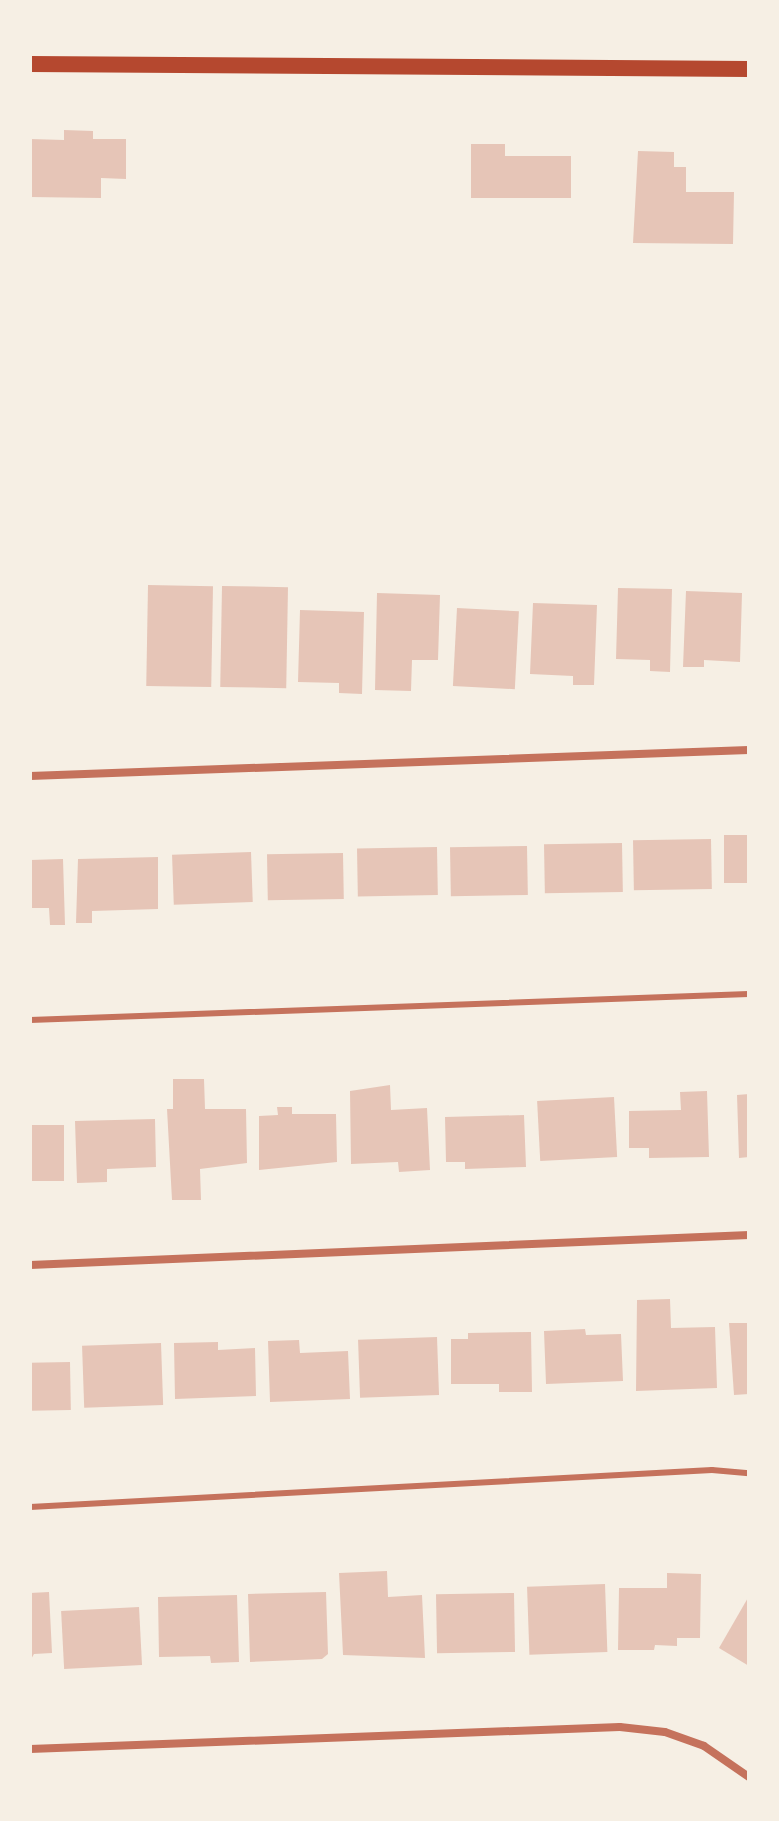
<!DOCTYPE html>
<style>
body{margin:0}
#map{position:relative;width:779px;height:1821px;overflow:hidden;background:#f6efe4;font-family:"Source Sans 3",sans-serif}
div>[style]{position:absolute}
.building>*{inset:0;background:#e6c5b7;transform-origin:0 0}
.service>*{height:6px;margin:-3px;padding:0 3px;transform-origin:3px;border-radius:3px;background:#c5725c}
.minor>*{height:8px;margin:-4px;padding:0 4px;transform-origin:4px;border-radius:4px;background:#c5725c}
.secondary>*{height:16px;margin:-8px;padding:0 8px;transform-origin:8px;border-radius:8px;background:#b5482f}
span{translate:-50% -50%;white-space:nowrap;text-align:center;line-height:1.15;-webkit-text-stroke:8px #f6efe4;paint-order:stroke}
.frame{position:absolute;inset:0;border:32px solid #f6efe4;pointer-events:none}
</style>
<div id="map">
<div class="building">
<i style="clip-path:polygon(64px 130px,93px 131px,93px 139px,126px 139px,126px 179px,101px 178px,101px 198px,30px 197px,30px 139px,64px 140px)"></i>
<i style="clip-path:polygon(471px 144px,505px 144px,505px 156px,571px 156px,571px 198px,471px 198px)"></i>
<i style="clip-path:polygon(638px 151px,674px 152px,674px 167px,686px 167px,686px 192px,734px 192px,733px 244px,633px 243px)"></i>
<i style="left:148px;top:585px;width:65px;height:101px;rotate:1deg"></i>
<i style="left:222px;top:586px;width:66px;height:101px;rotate:1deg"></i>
<i style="clip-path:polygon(618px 588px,672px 589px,670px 672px,650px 671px,650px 660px,616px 659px)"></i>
<i style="clip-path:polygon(686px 591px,742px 593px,740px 662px,704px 660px,704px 667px,683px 667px)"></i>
<i style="clip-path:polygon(377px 593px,440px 595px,438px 660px,412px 660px,411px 691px,375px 690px)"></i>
<i style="clip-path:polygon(533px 603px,597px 605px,594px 685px,573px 685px,573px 676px,530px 674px)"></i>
<i style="left:457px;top:608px;width:62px;height:78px;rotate:3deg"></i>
<i style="clip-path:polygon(300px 610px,364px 612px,362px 694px,339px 693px,339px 683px,298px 682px)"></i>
<i style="left:724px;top:835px;width:25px;height:48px"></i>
<i style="left:711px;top:839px;width:50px;height:78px;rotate:89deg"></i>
<i style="left:622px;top:843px;width:49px;height:78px;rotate:89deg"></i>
<i style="left:527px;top:846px;width:49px;height:77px;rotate:89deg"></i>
<i style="left:437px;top:847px;width:48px;height:80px;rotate:89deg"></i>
<i style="left:251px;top:852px;width:50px;height:79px;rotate:88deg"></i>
<i style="left:343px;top:853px;width:46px;height:76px;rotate:89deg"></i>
<i style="clip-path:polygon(158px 857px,158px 909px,92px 911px,92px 923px,76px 923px,78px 859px)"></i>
<i style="clip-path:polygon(63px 859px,65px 925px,50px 925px,49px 908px,30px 908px,30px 860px)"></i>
<i style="clip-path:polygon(173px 1079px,204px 1079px,205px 1109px,246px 1109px,247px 1163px,200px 1169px,201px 1200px,172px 1200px,167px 1109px,173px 1109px)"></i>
<i style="clip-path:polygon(390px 1085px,391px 1110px,427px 1108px,430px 1170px,399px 1172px,398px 1162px,351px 1164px,350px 1091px)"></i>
<i style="clip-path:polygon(707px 1091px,709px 1157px,649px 1158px,649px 1148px,629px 1148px,629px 1111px,681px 1110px,680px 1092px)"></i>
<i style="clip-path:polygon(749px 1094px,749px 1157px,739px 1158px,737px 1095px)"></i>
<i style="left:614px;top:1097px;width:60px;height:77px;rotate:87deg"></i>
<i style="clip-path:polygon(277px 1107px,292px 1107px,292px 1114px,336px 1114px,337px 1162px,259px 1170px,259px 1116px,278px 1115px)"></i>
<i style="clip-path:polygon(524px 1115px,526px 1167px,465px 1169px,465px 1162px,446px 1162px,445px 1117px)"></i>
<i style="clip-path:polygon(155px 1119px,156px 1167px,107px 1169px,107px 1182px,77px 1183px,75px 1121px)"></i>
<i style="left:30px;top:1125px;width:34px;height:56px"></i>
<i style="clip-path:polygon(670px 1299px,671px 1328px,715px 1327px,717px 1388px,636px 1391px,637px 1300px)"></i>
<i style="clip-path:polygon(729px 1323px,749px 1323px,749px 1394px,734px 1395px)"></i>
<i style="clip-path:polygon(585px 1329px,586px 1335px,621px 1334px,623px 1381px,546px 1384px,544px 1331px)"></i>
<i style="clip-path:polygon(531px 1332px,532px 1392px,499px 1392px,499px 1384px,451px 1384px,451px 1339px,468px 1339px,468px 1333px)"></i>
<i style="left:437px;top:1337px;width:58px;height:79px;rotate:88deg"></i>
<i style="clip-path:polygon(299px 1340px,300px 1353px,348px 1351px,350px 1399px,270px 1402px,268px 1341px)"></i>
<i style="clip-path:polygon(218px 1342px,218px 1350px,255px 1348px,256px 1396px,175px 1399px,174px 1343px)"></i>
<i style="left:161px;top:1343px;width:62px;height:79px;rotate:88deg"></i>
<i style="left:70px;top:1362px;width:48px;height:40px;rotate:89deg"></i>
<i style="clip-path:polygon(387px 1571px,388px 1597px,422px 1595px,425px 1658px,343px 1655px,339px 1573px)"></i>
<i style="clip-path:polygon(667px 1573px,701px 1574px,700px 1638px,677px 1638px,677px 1646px,655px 1645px,654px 1650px,618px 1650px,619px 1588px,667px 1588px)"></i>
<i style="left:605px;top:1584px;width:68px;height:78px;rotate:88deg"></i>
<i style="clip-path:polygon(49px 1592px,52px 1653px,34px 1654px,30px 1661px,30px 1593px)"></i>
<i style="clip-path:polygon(326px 1592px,328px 1654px,322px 1659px,250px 1662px,248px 1594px)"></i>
<i style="left:514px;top:1593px;width:59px;height:78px;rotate:89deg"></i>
<i style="clip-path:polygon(237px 1595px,239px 1662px,211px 1663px,210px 1656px,159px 1657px,158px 1597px)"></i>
<i style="clip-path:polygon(749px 1596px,749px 1666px,719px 1648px)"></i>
<i style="left:139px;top:1607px;width:58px;height:78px;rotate:87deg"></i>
</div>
<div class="service">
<i style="left:30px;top:1020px;width:719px;rotate:-2.07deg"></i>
<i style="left:30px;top:1507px;width:683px;rotate:-3.11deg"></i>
<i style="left:712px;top:1470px;width:37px;rotate:5deg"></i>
</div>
<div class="minor">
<i style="left:30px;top:776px;width:719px;rotate:-2.07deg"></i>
<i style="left:30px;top:1265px;width:720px;rotate:-2.39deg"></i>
<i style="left:30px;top:1749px;width:590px;rotate:-2.14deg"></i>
<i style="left:620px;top:1727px;width:45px;rotate:6.3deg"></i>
<i style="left:665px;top:1732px;width:41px;rotate:19.7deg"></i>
<i style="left:704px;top:1746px;width:55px;rotate:34.6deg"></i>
</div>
<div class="secondary">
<i style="left:30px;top:64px;width:719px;rotate:0.4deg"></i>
</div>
<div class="frame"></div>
</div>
